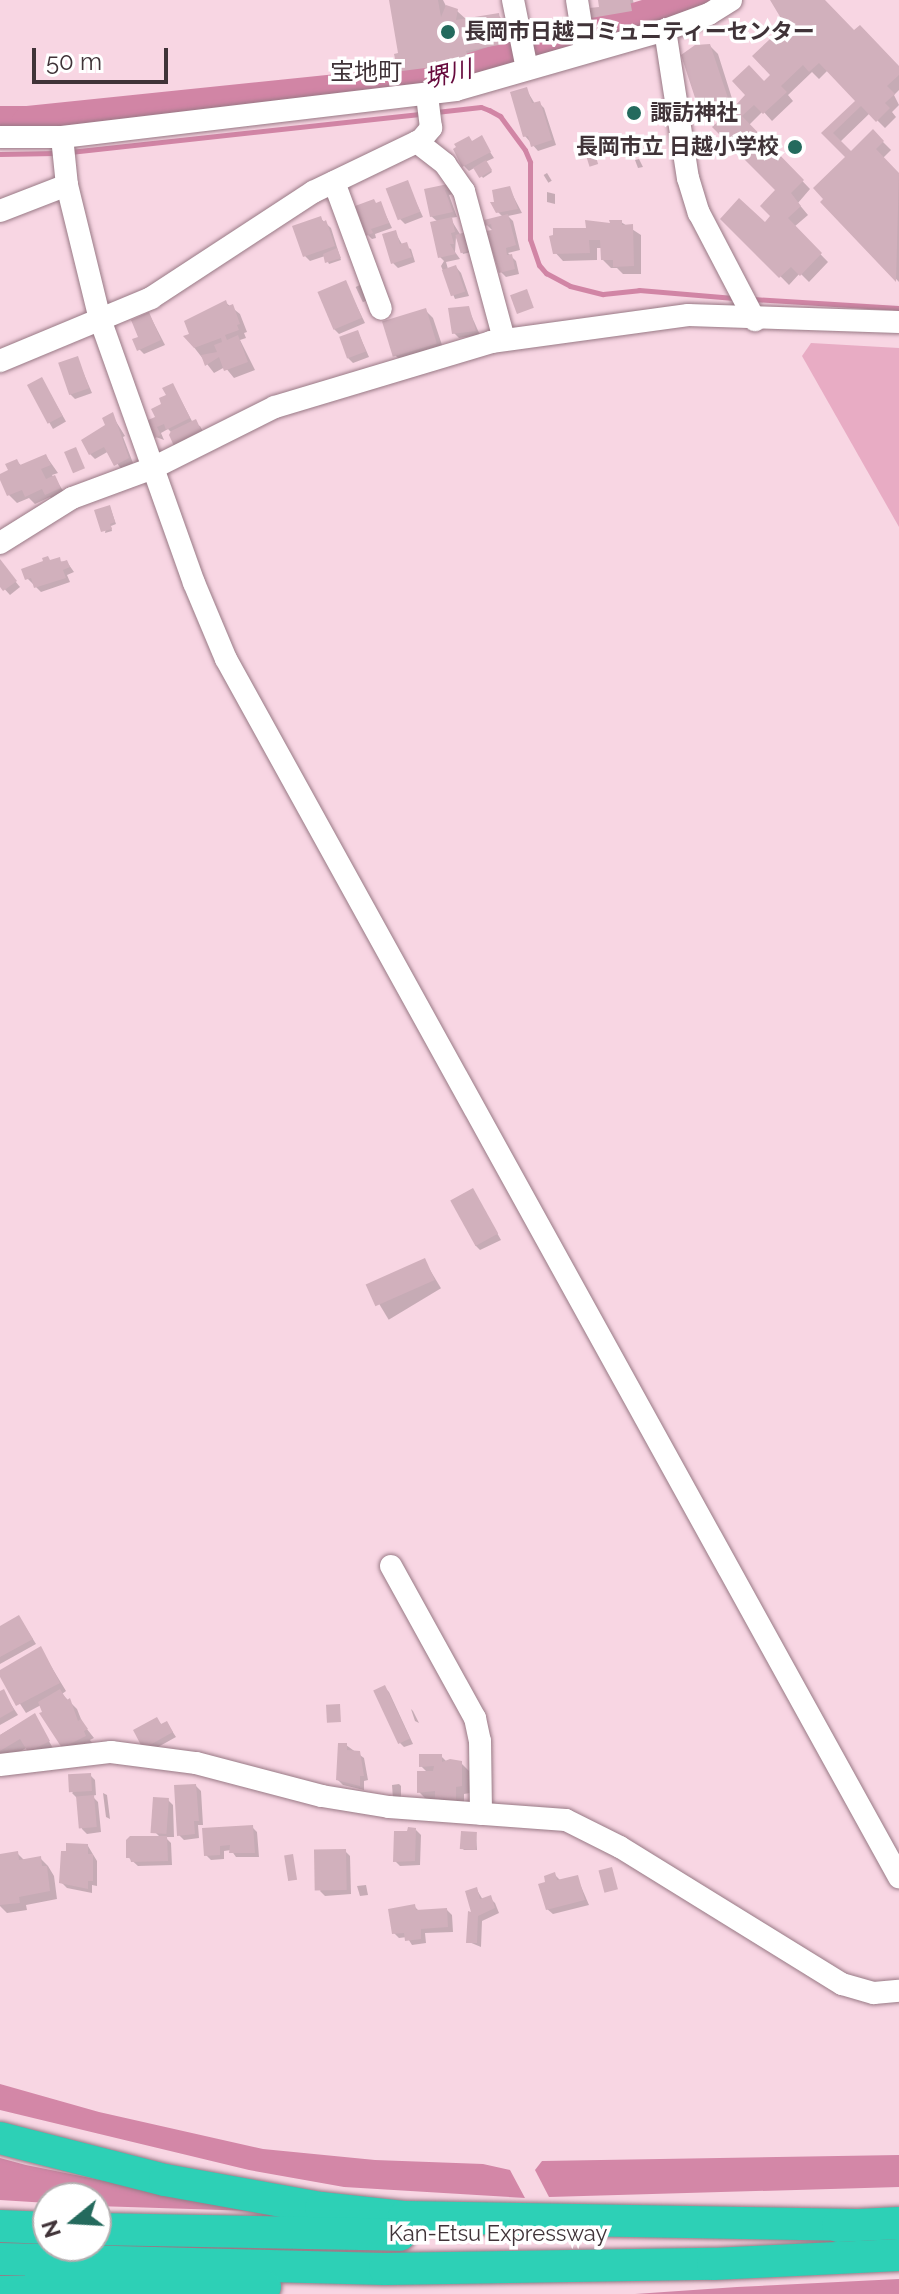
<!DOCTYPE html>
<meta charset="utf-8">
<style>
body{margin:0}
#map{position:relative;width:899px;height:2294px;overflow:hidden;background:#f8d6e3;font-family:Raleway,"Noto Sans JP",sans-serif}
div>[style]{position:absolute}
.green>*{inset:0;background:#e8acc4}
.forest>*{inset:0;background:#d387a7}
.shadow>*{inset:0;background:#0003;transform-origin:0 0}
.stream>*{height:5px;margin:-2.5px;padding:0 2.5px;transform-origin:2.5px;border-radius:2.5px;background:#d185a5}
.river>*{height:32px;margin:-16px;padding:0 16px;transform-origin:16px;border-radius:16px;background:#d185a5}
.building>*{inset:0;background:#d1b0bc;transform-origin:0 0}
.roads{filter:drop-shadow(0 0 2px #987985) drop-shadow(0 0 2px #987985)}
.minor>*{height:22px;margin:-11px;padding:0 11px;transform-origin:11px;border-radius:11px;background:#fff}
.highway>*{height:32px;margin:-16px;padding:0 16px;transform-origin:16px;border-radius:16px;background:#2dd0b6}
.dots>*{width:22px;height:22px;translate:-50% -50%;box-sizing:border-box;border:4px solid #fff;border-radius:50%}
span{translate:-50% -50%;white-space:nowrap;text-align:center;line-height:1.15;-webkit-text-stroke:7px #fff;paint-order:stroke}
.poi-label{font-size:22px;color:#403338;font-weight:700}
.left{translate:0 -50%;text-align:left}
.right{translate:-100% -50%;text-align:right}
.street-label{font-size:22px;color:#403338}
.neighbourhood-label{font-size:24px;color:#403338}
.water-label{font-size:24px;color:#660a3d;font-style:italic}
.north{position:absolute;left:32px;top:2182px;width:80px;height:80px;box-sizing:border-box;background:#fff;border:2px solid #b3adaf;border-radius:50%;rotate:252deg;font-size:22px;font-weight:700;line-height:32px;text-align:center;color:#403338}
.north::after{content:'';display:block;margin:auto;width:28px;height:36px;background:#246a5d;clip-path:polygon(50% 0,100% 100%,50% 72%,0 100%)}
.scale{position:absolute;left:32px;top:48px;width:136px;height:36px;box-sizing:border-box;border:4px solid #403338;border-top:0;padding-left:10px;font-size:24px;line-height:28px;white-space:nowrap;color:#403338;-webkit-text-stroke:6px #fff;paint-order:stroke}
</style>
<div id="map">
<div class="green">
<i style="clip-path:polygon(811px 343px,899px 348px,899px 527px,802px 356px)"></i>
</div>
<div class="forest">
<i style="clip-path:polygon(0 2084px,99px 2112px,263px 2149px,375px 2160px,483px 2164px,510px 2170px,525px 2198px,344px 2187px,249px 2170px,0 2110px)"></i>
<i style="clip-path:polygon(899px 2155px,899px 2187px,549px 2197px,535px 2170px,542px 2161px)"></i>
<i style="clip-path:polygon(0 2158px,26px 2165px,254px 2211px,96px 2206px,96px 2198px,48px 2198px,48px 2203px,0 2200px)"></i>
<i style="clip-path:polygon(899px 2279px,899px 2294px,635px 2294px,737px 2287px)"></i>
</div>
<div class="shadow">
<i style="clip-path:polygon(400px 0,443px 0,447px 8px,457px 11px,467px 20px,498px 15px,509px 26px,514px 55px,475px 61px,477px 68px,459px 72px,459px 75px,415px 81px,399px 67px)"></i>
<i style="clip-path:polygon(605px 0,633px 0,636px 15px,598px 22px,593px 17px)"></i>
<i style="clip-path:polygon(648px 0,681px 0,682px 3px,655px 11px)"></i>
<i style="clip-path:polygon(774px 0,822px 0,854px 33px,899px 68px,899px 90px,894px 95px,899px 105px,892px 112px,896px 117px,885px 128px,870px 113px,840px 142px,851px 153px,873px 132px,891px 150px,883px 158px,899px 175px,899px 282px,823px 202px,847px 157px,824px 133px,858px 101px,828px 70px,819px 79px,812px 72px,788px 95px,793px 101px,772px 121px,763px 111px,749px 125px,810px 189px,798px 203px,808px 215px,794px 227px,828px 262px,809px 282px,800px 273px,789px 285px,723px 218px,765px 224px,773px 216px,777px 190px,728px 115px,709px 120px,701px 112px,710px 46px,718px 54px,735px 108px,773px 75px,788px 25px)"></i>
<i style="clip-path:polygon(337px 72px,345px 72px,347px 79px,339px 79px)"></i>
<i style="clip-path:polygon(526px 89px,535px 104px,539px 103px,544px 108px,556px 145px,538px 151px,525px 136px)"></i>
<i style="clip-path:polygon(481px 138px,494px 158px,485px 162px,492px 172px,483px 178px,476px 167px,469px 171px,464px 166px,455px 150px)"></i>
<i style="clip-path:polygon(631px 142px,634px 151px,628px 152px,625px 143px)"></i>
<i style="clip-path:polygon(639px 159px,643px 167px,638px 168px,635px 160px)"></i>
<i style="left:547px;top:173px;width:9px;height:4px;rotate:58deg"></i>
<i style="clip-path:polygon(407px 183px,423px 217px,405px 224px,400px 219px)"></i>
<i style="clip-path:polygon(447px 186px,453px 194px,449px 195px,457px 217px,450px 218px,471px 252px,463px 254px,456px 237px,455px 252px,460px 259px,446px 262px,448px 269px,456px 267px,461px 273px,469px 296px,455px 299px,441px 266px,444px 261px,440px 257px,438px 222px,431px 216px,426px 190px)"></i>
<i style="clip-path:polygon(509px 188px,522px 213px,508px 216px,513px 221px,520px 250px,508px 253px,516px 261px,519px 274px,506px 277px,501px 272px,493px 231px,487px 225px,503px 217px,498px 212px)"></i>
<i style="clip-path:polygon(547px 192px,555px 194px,555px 204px,547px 202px)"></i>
<i style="clip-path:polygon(380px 203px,392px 228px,375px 234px,376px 238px,372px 239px,367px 234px)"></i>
<i style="clip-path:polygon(320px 218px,331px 228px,341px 260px,329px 264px,325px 256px,310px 261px,305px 256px)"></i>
<i style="clip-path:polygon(621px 222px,641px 235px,641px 274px,623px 274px,617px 268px,611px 268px,603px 260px,602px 248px,597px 248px,597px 260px,563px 261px,552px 249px,554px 230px,588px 229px)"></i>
<i style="clip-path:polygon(395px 232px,403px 246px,411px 249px,415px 262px,398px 268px,393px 263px)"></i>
<i style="clip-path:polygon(345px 282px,365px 323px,339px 334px,334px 329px)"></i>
<i style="left:362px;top:284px;width:17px;height:7px;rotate:65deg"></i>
<i style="clip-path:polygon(225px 302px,240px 314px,247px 332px,244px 333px,246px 338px,240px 340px,255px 370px,234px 378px,225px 367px,214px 373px,186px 337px)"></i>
<i style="clip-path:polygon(468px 308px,480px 335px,459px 338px,454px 333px)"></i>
<i style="clip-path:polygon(425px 310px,433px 318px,444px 351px,404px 364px,396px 356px,385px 324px)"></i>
<i style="clip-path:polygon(149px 314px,165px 345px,144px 354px,139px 349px,140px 338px)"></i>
<i style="clip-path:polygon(358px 332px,369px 357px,353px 363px,348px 358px)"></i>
<i style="clip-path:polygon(77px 358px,92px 393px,75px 399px,70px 394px)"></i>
<i style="left:42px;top:380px;width:48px;height:15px;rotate:60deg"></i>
<i style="clip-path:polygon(173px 385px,193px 423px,200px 426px,206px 437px,172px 433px,168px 429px,161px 433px,164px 440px,156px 437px,149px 422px,158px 418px)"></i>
<i style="clip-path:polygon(112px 415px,125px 436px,123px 437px,133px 463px,121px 469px,109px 451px,95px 459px,90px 454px)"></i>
<i style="clip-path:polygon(46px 456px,58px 473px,52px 475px,67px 496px,54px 502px,50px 497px,35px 504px,29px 498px,17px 503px,9px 495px,16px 461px,22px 466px)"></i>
<i style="clip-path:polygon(110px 507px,116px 524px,111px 526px,112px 531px,105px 533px)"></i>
<i style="clip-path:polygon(45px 560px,67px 562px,74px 572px,67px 575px,70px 582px,41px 592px,27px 578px)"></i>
<i style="clip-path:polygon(0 563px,20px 587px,10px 595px,0 584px)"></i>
<i style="clip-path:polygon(473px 1190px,501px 1240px,480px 1250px,475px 1245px)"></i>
<i style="left:424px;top:1260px;width:33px;height:61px;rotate:59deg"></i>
<i style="clip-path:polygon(19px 1617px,36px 1644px,0 1664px,0 1628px)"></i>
<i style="clip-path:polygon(40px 1648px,66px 1691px,62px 1694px,77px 1709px,83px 1724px,94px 1738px,90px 1740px,93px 1744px,63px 1747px,41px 1705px,26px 1713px,0 1673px)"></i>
<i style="clip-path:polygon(384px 1687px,389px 1692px,413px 1744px,404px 1747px,399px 1742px)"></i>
<i style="clip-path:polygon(3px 1692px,18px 1715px,0 1725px,0 1693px)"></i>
<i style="clip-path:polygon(411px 1709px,413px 1711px,419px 1723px,415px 1721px)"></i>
<i style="clip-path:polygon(34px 1715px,54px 1750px,38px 1759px,28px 1747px,0 1763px,0 1735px)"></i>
<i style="clip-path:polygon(157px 1720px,163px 1726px,167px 1723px,176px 1737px,149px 1752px,144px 1747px)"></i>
<i style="clip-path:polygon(346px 1745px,364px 1758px,368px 1780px,364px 1781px,364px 1790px,343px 1785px,338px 1780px)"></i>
<i style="clip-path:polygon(441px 1756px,447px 1762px,461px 1763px,469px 1771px,470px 1793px,464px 1794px,464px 1807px,445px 1806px,439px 1799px,427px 1800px,419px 1792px,428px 1773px,421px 1766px)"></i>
<i style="clip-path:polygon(90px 1775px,95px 1780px,96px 1795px,92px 1796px,98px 1802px,101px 1832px,87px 1834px,82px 1829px,77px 1798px,72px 1793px)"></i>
<i style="clip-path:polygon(399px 1784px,401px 1786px,401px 1800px,393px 1799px,392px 1785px)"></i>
<i style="clip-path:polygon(196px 1786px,201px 1791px,203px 1825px,198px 1825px,199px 1838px,184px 1840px,179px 1835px)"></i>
<i style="clip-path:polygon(103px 1793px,107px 1795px,110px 1819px,106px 1817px)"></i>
<i style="clip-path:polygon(168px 1800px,173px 1805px,174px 1837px,165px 1837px,171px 1843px,172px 1865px,138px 1866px,128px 1857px,161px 1838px,155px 1832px)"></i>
<i style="clip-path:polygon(252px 1827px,257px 1832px,259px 1857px,236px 1857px,231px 1850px,224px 1851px,224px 1859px,211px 1860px,206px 1855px,204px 1830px)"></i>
<i style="clip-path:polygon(416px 1830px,421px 1835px,420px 1865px,400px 1866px,395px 1861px)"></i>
<i style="clip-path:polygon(476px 1834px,477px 1850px,464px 1850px,462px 1848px)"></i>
<i style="clip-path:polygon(88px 1846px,97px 1861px,97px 1886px,92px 1885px,92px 1893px,67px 1888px,61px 1882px)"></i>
<i style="clip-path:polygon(345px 1851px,350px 1856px,351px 1894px,325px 1896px,320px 1891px)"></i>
<i style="clip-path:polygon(17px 1853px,25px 1861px,40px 1858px,48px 1866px,54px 1876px,57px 1899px,26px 1905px,27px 1910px,7px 1913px,0 1906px,0 1863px)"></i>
<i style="clip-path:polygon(555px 1875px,560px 1880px,577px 1877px,589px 1905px,553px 1914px,547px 1909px)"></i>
<i style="clip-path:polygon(366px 1885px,368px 1895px,360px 1896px,357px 1886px)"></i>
<i style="clip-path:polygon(477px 1890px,483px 1900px,490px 1898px,495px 1903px,499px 1913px,482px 1921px,481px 1947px,469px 1942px)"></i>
<i style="clip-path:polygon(415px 1907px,420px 1912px,447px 1910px,452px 1915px,453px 1932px,425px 1933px,426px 1943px,412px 1945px,407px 1937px,399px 1938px,394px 1933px)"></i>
</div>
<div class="stream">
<i style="left:436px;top:112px;width:45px;rotate:-6.3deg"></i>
<i style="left:481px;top:107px;width:9px;rotate:21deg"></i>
<i style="left:489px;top:110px;width:13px;rotate:29deg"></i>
<i style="left:500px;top:116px;width:42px;rotate:53.7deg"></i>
<i style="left:525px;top:150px;width:13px;rotate:67deg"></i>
<i style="left:530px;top:162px;width:77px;rotate:90deg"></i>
<i style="left:530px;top:239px;width:28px;rotate:71deg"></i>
<i style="left:539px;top:265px;width:11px;rotate:49deg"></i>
<i style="left:546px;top:273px;width:27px;rotate:28deg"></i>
<i style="left:570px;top:286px;width:34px;rotate:14deg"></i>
<i style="left:603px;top:294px;width:36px;rotate:-6deg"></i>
<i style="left:639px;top:290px;width:95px;rotate:4.8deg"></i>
<i style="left:70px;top:152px;width:354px;rotate:-6.2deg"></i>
<i style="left:0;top:154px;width:56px;rotate:-1deg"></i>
<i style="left:752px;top:299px;width:147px;rotate:3.5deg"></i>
</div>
<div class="river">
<i style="left:0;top:122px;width:28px"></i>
<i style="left:28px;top:122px;width:409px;rotate:-5.9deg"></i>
<i style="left:435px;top:80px;width:274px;rotate:-17deg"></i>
</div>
<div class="building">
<i style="clip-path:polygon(389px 0,438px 0,441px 17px,446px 5px,458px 9px,456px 20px,499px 13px,504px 44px,466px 51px,468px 57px,449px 61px,449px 65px,402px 71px,397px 68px,394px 54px,398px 53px)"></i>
<i style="clip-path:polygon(598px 0,630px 0,632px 11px,591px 18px,589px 8px,599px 7px)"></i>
<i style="clip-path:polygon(770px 0,825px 0,854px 30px,860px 25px,899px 66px,899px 75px,887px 86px,895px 94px,885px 103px,890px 108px,876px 122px,861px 106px,833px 133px,851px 151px,873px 129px,884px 141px,876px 149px,899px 173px,896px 282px,820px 202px,823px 199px,813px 188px,845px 157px,821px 133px,855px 101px,819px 63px,809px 72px,803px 65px,781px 86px,787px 92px,763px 114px,754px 105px,742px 116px,804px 180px,791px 193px,801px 206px,788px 218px,822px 253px,800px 276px,791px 267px,779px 278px,720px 219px,739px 198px,765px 222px,770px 216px,760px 206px,775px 190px,712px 127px,726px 114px,721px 107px,700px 113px,681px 55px,695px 45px,710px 44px,729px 101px,734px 107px,745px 95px,732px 81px,749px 65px,764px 81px,770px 75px,752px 56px,785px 25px)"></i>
<i style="clip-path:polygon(527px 87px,532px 103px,540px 101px,552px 140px,531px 147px,528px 136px,523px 137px,510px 92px)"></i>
<i style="clip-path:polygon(482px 135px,491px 152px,462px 167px,453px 149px,456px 147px,454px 144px,469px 136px,472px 141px)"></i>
<i style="left:592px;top:144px;width:21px;height:9px;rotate:73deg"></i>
<i style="left:486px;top:160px;width:12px;height:15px;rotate:59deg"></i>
<i style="left:408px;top:180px;width:34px;height:24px;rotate:69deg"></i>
<i style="clip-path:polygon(448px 184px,449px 189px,445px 190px,453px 212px,430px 217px,424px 189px)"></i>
<i style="clip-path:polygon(510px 186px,518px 209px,496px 213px,490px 202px,494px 202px,492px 190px)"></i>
<i style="clip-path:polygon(374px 199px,376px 203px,381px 201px,389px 223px,371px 229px,373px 233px,366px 236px,355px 206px)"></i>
<i style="clip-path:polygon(508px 214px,516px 245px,506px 248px,507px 255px,512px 254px,515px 269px,499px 273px,486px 231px,492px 230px,491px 224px,485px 226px,484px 220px)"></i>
<i style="clip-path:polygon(321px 216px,323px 222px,326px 220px,335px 246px,303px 257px,292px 226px)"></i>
<i style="clip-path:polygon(452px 217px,455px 232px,451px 233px,454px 244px,450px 244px,456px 254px,438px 258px,430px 222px)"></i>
<i style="clip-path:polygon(585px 220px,610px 223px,609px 220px,622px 220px,622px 225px,633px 224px,634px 266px,613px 267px,613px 260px,601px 260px,600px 240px,589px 240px,590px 253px,553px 254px,549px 236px,553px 235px,553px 228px,586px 228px)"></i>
<i style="clip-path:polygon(396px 230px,400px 244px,407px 242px,412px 257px,391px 264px,382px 234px)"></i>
<i style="left:466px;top:232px;width:19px;height:11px;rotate:74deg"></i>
<i style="clip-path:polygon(337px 248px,341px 258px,325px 263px,323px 254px)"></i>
<i style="left:456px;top:265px;width:28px;height:15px;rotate:71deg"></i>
<i style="left:346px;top:280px;width:41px;height:31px;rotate:67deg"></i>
<i style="left:527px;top:289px;width:20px;height:18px;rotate:70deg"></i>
<i style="clip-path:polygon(226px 300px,228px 306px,233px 304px,240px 324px,237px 325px,239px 330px,225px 335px,227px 340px,238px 335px,248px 362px,224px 371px,219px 357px,205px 366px,201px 355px,217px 352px,214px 345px,222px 342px,221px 338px,194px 348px,183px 336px,189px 334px,184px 321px)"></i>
<i style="clip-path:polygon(469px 306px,476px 331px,452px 334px,448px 308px)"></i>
<i style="left:426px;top:308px;width:37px;height:46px;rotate:73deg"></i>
<i style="clip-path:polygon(149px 312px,161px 340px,137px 351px,132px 339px,138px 337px,131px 320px)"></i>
<i style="left:358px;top:330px;width:23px;height:20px;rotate:70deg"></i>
<i style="left:78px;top:356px;width:34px;height:21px;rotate:71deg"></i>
<i style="left:42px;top:377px;width:44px;height:17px;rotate:62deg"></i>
<i style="clip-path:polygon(173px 383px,190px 418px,166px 430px,164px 424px,157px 427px,161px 435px,155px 438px,146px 421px,155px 417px,151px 409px,161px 404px,159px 398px,166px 395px,162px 388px)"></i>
<i style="clip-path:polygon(113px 412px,129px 458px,114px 466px,104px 447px,89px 455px,81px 440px,105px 425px,102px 418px)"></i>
<i style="clip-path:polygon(196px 419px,202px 432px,174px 446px,169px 435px,171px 431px)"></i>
<i style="left:76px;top:447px;width:23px;height:13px;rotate:67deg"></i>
<i style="clip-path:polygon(46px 454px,51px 465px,41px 469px,46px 479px,55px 475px,61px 488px,45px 495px,42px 489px,25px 497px,22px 490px,7px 496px,0 480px,0 474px,8px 470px,5px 464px,17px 459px,20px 465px)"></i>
<i style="clip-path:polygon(110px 505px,115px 522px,110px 524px,112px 529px,101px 532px,94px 510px)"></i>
<i style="clip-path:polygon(48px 556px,50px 560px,60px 557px,61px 562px,67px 560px,70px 567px,63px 570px,66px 578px,34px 588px,31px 578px,25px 580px,21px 569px,43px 561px,42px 558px)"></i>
<i style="clip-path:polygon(0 559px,17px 581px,3px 591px,0 587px)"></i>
<i style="left:473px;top:1188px;width:52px;height:26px;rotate:61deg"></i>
<i style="left:425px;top:1258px;width:24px;height:65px;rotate:66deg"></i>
<i style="clip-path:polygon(19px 1615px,33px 1639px,0 1657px,0 1626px)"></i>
<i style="clip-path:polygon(41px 1646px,60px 1683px,16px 1706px,0 1677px,0 1670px)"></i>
<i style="left:385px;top:1685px;width:59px;height:13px;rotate:65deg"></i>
<i style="clip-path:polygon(4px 1689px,14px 1710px,0 1718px,0 1691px)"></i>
<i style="clip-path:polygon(60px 1689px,67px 1700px,70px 1698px,78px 1721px,81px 1719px,88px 1729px,84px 1731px,86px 1736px,62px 1748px,39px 1713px,42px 1712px,38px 1702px)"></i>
<i style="left:340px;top:1704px;width:18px;height:14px;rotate:87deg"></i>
<i style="clip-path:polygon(35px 1713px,50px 1741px,28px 1752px,20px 1739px,0 1751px,0 1735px)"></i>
<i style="clip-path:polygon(157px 1717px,161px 1724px,167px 1721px,173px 1732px,143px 1749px,133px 1730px)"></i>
<i style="clip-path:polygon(338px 1743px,347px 1743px,347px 1750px,360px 1751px,364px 1776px,360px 1776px,360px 1786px,336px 1780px)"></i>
<i style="clip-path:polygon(419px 1754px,442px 1754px,442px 1762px,450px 1759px,462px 1761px,462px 1786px,456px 1787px,456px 1800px,435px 1798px,435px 1791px,417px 1793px,417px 1771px,433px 1771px,434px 1766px,419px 1767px)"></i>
<i style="left:91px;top:1773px;width:18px;height:23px;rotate:87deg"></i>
<i style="clip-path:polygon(196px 1784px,199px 1821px,194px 1821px,195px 1834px,177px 1836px,174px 1785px)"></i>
<i style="left:94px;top:1795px;width:32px;height:18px;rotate:85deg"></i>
<i style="left:153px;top:1797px;width:16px;height:36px;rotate:4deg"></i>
<i style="clip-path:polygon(253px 1825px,255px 1853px,229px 1853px,230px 1845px,220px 1846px,220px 1855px,204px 1856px,202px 1828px)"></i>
<i style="clip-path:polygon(408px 1827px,416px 1828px,415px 1861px,393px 1862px,394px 1831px,407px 1831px)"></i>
<i style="left:461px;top:1831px;width:16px;height:18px;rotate:4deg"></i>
<i style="clip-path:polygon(130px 1836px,167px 1836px,168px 1861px,131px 1862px,130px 1858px,126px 1858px,126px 1840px)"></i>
<i style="clip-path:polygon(66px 1843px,88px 1844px,88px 1854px,93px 1854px,93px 1881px,88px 1881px,88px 1889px,59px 1883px,61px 1851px,66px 1851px)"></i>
<i style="left:346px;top:1849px;width:41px;height:32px;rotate:89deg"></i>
<i style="clip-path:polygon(18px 1851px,19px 1860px,41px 1856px,42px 1866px,47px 1866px,50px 1891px,19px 1897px,20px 1903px,0 1905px,0 1854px)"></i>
<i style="left:293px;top:1854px;width:26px;height:9px;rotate:81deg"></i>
<i style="left:612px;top:1867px;width:23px;height:14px;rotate:75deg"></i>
<i style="clip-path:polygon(555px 1872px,557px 1880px,578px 1875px,585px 1900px,546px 1910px,538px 1884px,545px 1882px,544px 1876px)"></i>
<i style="clip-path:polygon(477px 1887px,480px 1899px,491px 1895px,495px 1908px,478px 1916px,477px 1943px,466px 1943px,468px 1911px,471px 1912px,465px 1891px)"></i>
<i style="clip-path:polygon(415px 1904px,416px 1910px,447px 1908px,448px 1927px,421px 1929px,421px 1939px,405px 1941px,404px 1933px,392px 1934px,388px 1909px)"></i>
</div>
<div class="roads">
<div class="minor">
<i style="left:513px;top:0;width:70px;rotate:78.5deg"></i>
<i style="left:577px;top:0;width:51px;rotate:80.9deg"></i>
<i style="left:665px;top:30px;width:150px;rotate:81.2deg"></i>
<i style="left:688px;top:178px;width:37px;rotate:73deg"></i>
<i style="left:699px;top:213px;width:121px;rotate:62.4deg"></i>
<i style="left:0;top:137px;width:62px"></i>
<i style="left:62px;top:137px;width:397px;rotate:-6.8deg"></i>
<i style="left:456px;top:90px;width:217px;rotate:-16deg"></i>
<i style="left:665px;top:30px;width:47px;rotate:-20deg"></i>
<i style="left:709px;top:14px;width:26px;rotate:-32deg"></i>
<i style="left:62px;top:137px;width:48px;rotate:84.1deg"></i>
<i style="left:67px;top:185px;width:138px;rotate:76.2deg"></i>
<i style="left:100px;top:319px;width:280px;rotate:70.4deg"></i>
<i style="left:194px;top:583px;width:82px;rotate:67.2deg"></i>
<i style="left:226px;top:659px;width:1392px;rotate:61.08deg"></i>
<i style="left:417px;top:142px;width:36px;rotate:38deg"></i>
<i style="left:445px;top:164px;width:33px;rotate:55deg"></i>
<i style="left:464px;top:191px;width:153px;rotate:74.9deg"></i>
<i style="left:334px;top:182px;width:135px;rotate:69.7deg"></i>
<i style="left:0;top:211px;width:72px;rotate:-21.2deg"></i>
<i style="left:0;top:361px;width:164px;rotate:-22.6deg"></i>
<i style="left:151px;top:298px;width:194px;rotate:-33.2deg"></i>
<i style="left:313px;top:192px;width:120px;rotate:-25.7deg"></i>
<i style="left:421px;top:140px;width:16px;rotate:-50deg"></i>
<i style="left:431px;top:128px;width:33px;rotate:-97deg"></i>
<i style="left:0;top:543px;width:85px;rotate:-32deg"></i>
<i style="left:72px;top:498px;width:86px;rotate:-20.3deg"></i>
<i style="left:153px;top:468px;width:136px;rotate:-26.6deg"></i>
<i style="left:275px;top:407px;width:226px;rotate:-16.7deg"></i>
<i style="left:491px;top:342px;width:199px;rotate:-7.8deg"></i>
<i style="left:688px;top:315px;width:211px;rotate:1.9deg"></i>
<i style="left:391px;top:1566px;width:174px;rotate:61.1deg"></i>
<i style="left:475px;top:1718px;width:24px;rotate:78deg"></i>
<i style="left:480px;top:1741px;width:73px;rotate:89.2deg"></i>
<i style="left:0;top:1765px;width:112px;rotate:-6.7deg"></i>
<i style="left:111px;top:1752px;width:86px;rotate:7.4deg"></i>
<i style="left:196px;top:1763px;width:130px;rotate:14.7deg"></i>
<i style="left:322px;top:1796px;width:68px;rotate:9.3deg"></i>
<i style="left:389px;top:1807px;width:177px;rotate:4.2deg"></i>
<i style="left:566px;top:1820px;width:60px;rotate:26.6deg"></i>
<i style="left:620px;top:1847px;width:261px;rotate:31.7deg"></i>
<i style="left:842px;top:1984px;width:33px;rotate:16deg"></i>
<i style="left:874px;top:1993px;width:25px;rotate:-5deg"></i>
</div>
<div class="highway">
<i style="left:0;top:2138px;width:170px;rotate:14.3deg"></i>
<i style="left:165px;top:2180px;width:158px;rotate:10.2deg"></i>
<i style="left:321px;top:2208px;width:83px;rotate:6.2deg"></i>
<i style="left:404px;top:2217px;width:453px;rotate:1deg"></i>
<i style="left:0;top:2226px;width:48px;rotate:2.4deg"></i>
<i style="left:838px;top:2226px;width:61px;rotate:-2.8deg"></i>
<i style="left:96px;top:2229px;width:304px;rotate:1.1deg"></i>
<i style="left:0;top:2259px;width:385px;rotate:1.5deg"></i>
<i style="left:385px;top:2269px;width:328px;rotate:-0.9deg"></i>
<i style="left:713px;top:2264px;width:186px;rotate:-2.8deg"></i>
<i style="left:0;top:2292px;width:265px;rotate:-1.1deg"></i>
</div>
</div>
<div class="dots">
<i style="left:448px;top:32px;background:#246a5d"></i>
<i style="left:634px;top:113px;background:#246a5d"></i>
<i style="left:795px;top:147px;background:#246a5d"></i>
</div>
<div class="poi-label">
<span class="left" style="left:464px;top:32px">長岡市日越コミュニティーセンター</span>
<span class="left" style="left:650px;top:113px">諏訪神社</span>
<span class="right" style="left:779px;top:147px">長岡市立 日越小学校</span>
</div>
<div class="street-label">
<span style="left:498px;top:2234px">Kan-Etsu Expressway</span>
</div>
<div class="neighbourhood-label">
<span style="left:366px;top:72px">宝地町</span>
</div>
<div class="water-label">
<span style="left:448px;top:74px;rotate:-14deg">堺川</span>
</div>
<div class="north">N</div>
<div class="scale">50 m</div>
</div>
